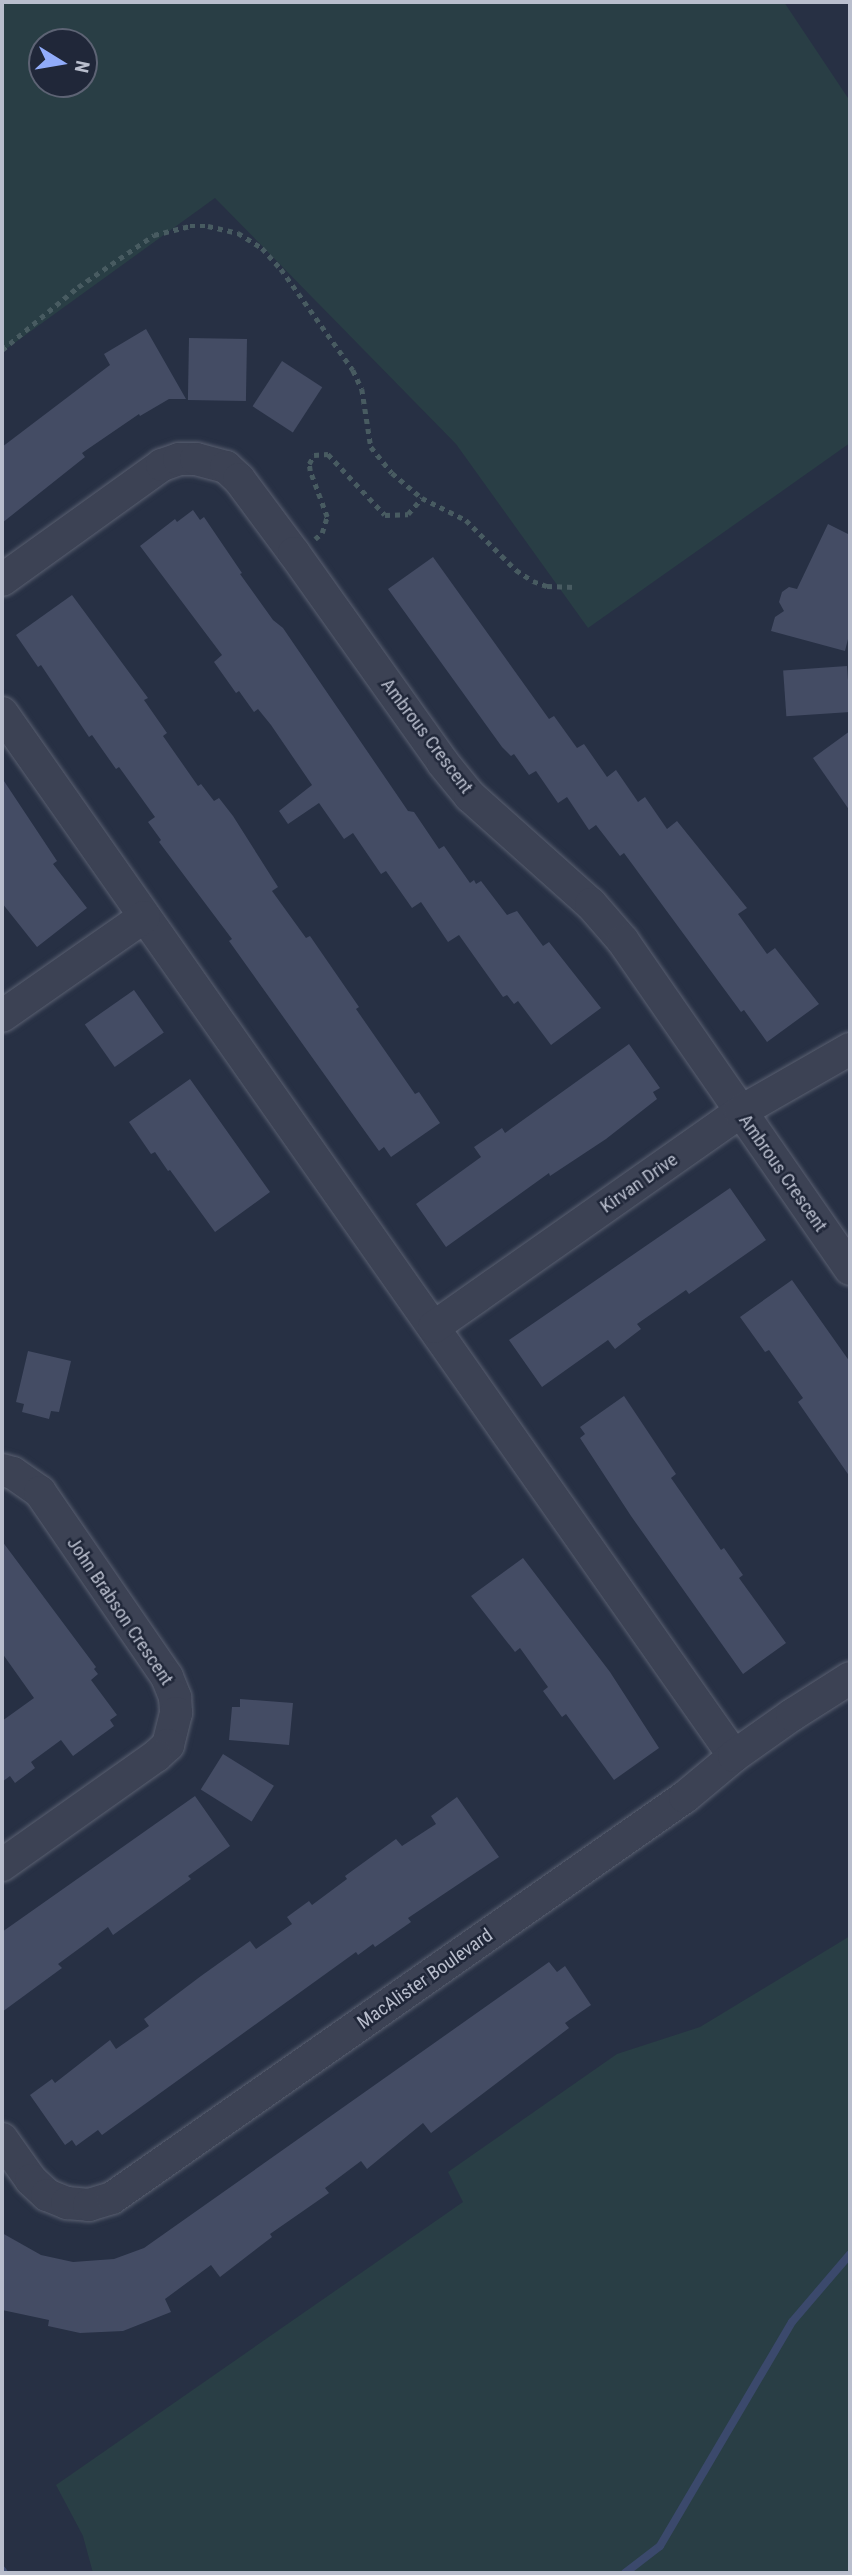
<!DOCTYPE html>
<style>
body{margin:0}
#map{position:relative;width:852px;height:2575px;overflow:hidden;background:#273044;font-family:"Roboto Condensed",sans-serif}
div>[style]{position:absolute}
.green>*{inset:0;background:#293e45}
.stream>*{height:8px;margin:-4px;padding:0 4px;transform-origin:4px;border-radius:4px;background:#3b496c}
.building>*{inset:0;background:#444c64;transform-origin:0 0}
.path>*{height:4.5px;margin-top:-2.25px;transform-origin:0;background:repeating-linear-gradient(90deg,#485b61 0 5px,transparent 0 10px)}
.roads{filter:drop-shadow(0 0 2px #5a6071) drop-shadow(0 0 2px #5a6071)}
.minor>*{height:32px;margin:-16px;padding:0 16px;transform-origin:16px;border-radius:16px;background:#3c4254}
span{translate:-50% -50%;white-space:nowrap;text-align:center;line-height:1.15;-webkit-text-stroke:5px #202739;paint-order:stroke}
.street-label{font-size:19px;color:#b9becd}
.frame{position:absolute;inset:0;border:4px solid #b9becd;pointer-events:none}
.north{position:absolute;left:28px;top:28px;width:70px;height:70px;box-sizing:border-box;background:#202739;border:2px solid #5d6374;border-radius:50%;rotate:101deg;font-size:19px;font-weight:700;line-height:28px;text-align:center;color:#b9becd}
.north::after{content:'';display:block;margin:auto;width:24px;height:32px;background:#91acfa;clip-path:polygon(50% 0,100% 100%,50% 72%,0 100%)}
</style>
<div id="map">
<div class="green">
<i style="clip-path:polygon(evenodd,2px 2px,784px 2px,850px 101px,850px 443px,588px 628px,456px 444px,215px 198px,2px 352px,2px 2px,42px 42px,84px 42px,84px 84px,42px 84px,42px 42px)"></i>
<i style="clip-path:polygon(850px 1936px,850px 2573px,93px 2573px,83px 2536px,56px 2485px,463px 2202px,448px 2172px,617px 2054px,700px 2027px)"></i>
</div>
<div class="stream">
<i style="left:2px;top:2570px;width:4px;rotate:56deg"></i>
<i style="left:625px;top:2573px;width:44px;rotate:-37.6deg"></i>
<i style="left:660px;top:2546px;width:260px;rotate:-59.5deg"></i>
<i style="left:792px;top:2322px;width:89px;rotate:-49.5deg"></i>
</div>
<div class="building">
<i style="clip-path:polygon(146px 329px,186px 399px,169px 399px,140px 416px,139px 414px,82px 453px,85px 457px,2px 523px,2px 447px,110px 365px,104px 354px)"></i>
<i style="left:189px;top:338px;width:58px;height:62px;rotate:1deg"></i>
<i style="left:282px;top:361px;width:48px;height:54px;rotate:33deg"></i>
<i style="clip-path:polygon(193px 510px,200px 520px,204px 517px,242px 573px,240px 574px,273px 620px,283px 628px,408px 811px,414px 812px,439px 849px,444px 846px,470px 883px,474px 880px,476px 884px,481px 881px,507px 915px,517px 911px,543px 946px,549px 942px,601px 1008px,551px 1045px,518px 1001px,514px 1004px,507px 995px,503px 997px,459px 935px,448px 942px,421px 902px,412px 908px,386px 871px,381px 874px,353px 833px,344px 839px,319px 803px,288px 824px,279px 811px,312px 785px,271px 725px,258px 709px,254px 712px,239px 691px,236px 693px,214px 662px,222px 655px,140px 546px,175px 519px,177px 522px)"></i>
<i style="clip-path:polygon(828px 524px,850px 535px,850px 631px,845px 651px,771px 631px,775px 617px,784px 611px,779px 602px,782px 592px,789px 587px,797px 589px)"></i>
<i style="clip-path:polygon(433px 557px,549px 719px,554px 716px,577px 748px,584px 744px,607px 777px,616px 770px,638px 802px,645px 797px,667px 829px,677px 821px,747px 908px,738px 914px,767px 954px,775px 948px,819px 1004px,767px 1042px,744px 1010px,741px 1012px,624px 853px,620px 856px,596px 825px,589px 830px,567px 797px,558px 803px,536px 771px,529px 775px,514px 754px,511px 756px,502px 747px,388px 589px)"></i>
<i style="clip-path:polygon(72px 595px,148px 698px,144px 700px,167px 733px,163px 736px,198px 786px,201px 784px,214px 801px,219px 798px,233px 816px,278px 887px,272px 891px,306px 938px,310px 936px,359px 1007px,356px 1009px,415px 1094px,419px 1092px,440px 1123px,391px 1157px,384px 1147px,379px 1151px,229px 941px,232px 939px,159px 842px,161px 840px,148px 822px,155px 817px,119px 767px,116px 769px,92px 735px,89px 737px,41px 665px,38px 667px,16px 635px)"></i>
<i style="left:847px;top:666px;width:46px;height:64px;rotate:86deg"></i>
<i style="clip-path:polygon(850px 731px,850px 811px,813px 758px)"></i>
<i style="clip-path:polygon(2px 778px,57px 861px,53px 864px,87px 908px,37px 947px,2px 903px)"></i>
<i style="left:134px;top:990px;width:52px;height:60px;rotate:55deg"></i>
<i style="clip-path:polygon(629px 1044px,660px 1088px,653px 1092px,657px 1099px,606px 1139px,550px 1176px,549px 1173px,446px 1247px,416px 1204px,481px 1157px,474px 1147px,502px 1128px,505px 1133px)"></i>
<i style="clip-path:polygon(190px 1079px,270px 1192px,215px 1232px,170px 1170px,168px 1171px,155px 1152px,151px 1154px,129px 1122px)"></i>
<i style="clip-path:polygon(730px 1188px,766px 1240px,689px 1294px,686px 1290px,637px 1324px,641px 1329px,615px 1349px,608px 1340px,542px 1387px,509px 1340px)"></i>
<i style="clip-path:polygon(792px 1280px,850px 1362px,850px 1477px,798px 1402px,803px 1398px,769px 1350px,765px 1352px,740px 1317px)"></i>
<i style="clip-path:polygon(28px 1351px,71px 1361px,59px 1412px,51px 1411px,49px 1419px,22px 1412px,24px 1404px,16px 1402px)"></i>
<i style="clip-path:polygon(624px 1396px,676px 1474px,671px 1478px,721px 1550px,724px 1548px,743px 1575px,739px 1578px,786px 1643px,743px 1674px,631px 1516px,580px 1438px,585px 1434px,580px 1427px)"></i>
<i style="clip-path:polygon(2px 1541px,96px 1667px,94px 1669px,98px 1674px,91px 1680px,117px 1715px,110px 1720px,114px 1726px,73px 1756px,61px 1740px,31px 1762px,35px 1768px,15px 1783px,10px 1776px,2px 1782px,2px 1721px,34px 1698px,2px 1653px)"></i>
<i style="clip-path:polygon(523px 1558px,610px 1672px,659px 1748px,614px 1780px,566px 1714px,562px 1717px,543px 1691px,548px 1687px,520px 1648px,515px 1652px,471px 1596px)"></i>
<i style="clip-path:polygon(240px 1699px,293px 1703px,289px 1745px,229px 1740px,232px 1707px,240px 1707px)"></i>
<i style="left:223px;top:1754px;width:60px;height:42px;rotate:32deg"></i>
<i style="clip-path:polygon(195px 1796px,230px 1846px,188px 1876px,191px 1879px,113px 1935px,108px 1927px,84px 1945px,58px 1964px,62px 1968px,2px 2012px,2px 1932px)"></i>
<i style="clip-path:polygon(457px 1797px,499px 1857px,408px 1918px,411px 1922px,375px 1947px,373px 1944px,358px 1955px,356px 1952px,102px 2135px,98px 2130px,76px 2146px,72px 2140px,65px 2145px,30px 2095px,52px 2079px,55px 2083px,110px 2040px,116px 2049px,149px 2026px,144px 2019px,201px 1976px,250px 1941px,256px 1949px,292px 1924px,287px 1917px,309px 1901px,312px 1905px,347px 1879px,345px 1876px,396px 1839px,402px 1846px,436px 1824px,431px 1816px)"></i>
<i style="clip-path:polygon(549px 1962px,557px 1972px,565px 1966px,591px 2005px,565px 2023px,569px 2028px,431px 2133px,423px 2123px,367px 2169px,361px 2161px,325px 2188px,329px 2193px,270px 2234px,272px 2237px,220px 2277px,211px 2265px,165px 2299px,171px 2312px,123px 2331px,80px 2333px,48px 2326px,49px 2320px,2px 2310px,2px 2233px,41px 2255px,73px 2262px,114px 2259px,144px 2248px)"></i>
</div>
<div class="path">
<i style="left:2px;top:350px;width:99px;rotate:-39.7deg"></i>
<i style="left:78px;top:287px;width:92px;rotate:-34.4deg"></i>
<i style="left:154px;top:235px;width:37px;rotate:-14deg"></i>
<i style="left:190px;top:226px;width:18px"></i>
<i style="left:208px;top:226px;width:31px;rotate:13deg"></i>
<i style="left:238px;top:233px;width:28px;rotate:32deg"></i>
<i style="left:262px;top:248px;width:28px;rotate:48deg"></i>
<i style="left:281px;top:269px;width:124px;rotate:54.5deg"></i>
<i style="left:353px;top:370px;width:21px;rotate:65deg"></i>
<i style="left:362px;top:389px;width:59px;rotate:81.2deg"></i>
<i style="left:371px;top:447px;width:33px;rotate:51deg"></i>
<i style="left:392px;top:473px;width:39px;rotate:40deg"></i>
<i style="left:422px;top:498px;width:49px;rotate:26.6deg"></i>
<i style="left:466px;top:520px;width:71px;rotate:45deg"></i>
<i style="left:516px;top:570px;width:20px;rotate:33deg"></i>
<i style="left:533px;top:581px;width:15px;rotate:20deg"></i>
<i style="left:547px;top:586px;width:28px;rotate:2deg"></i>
<i style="left:315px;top:539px;width:9px;rotate:-41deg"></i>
<i style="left:322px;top:533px;width:17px;rotate:-73deg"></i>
<i style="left:327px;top:517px;width:49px;rotate:-110.3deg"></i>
<i style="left:310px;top:471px;width:7px;rotate:-98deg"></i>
<i style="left:309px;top:464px;width:10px;rotate:-61deg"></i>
<i style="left:314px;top:455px;width:14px;rotate:-4deg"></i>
<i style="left:328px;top:454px;width:83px;rotate:46.9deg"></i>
<i style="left:385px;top:515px;width:23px;rotate:-2deg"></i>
<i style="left:408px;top:514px;width:21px;rotate:-49deg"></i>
</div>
<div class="roads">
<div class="minor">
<i style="left:2px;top:580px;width:197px;rotate:-35.7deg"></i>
<i style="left:162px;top:465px;width:18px;rotate:-19deg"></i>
<i style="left:179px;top:459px;width:17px"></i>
<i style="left:196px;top:459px;width:31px;rotate:15deg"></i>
<i style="left:226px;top:467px;width:18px;rotate:43deg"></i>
<i style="left:239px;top:479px;width:92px;rotate:53.4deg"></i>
<i style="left:294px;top:553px;width:257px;rotate:54.6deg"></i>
<i style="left:443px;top:763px;width:43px;rotate:50.7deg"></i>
<i style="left:470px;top:796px;width:162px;rotate:41.8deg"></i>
<i style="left:591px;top:904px;width:49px;rotate:49.1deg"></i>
<i style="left:623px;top:941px;width:399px;rotate:55.3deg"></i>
<i style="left:2px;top:713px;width:1274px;rotate:54.94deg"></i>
<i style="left:2px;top:1016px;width:173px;rotate:-34.9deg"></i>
<i style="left:434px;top:1327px;width:374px;rotate:-35.1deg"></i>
<i style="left:740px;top:1112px;width:127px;rotate:-29.8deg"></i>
<i style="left:2px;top:1470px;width:11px;rotate:15deg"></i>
<i style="left:13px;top:1473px;width:33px;rotate:35deg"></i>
<i style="left:40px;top:1492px;width:224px;rotate:55.5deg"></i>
<i style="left:167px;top:1677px;width:22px;rotate:68deg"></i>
<i style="left:175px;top:1697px;width:16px;rotate:86deg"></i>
<i style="left:176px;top:1713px;width:33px;rotate:104deg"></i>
<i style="left:168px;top:1745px;width:16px;rotate:137deg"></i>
<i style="left:156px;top:1756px;width:189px;rotate:144.7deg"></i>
<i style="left:2px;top:2139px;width:50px;rotate:54.7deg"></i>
<i style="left:31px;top:2180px;width:22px;rotate:43deg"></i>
<i style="left:47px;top:2195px;width:22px;rotate:22deg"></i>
<i style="left:67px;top:2203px;width:22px;rotate:5deg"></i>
<i style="left:89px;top:2205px;width:24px;rotate:-17deg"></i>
<i style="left:112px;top:2198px;width:699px;rotate:-34.99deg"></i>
<i style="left:685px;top:1797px;width:64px;rotate:-39.9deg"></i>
<i style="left:734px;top:1756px;width:71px;rotate:-35.3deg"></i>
<i style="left:792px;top:1715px;width:69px;rotate:-32.5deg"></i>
</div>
</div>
<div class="street-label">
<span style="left:427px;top:736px;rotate:53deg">Ambrous Crescent</span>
<span style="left:783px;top:1173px;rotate:55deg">Ambrous Crescent</span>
<span style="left:639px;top:1183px;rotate:-35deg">Kirvan Drive</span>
<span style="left:120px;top:1611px;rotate:56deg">John Brabson Crescent</span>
<span style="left:425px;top:1979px;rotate:-35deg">MacAlister Boulevard</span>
</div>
<div class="frame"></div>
<div class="north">N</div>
</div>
